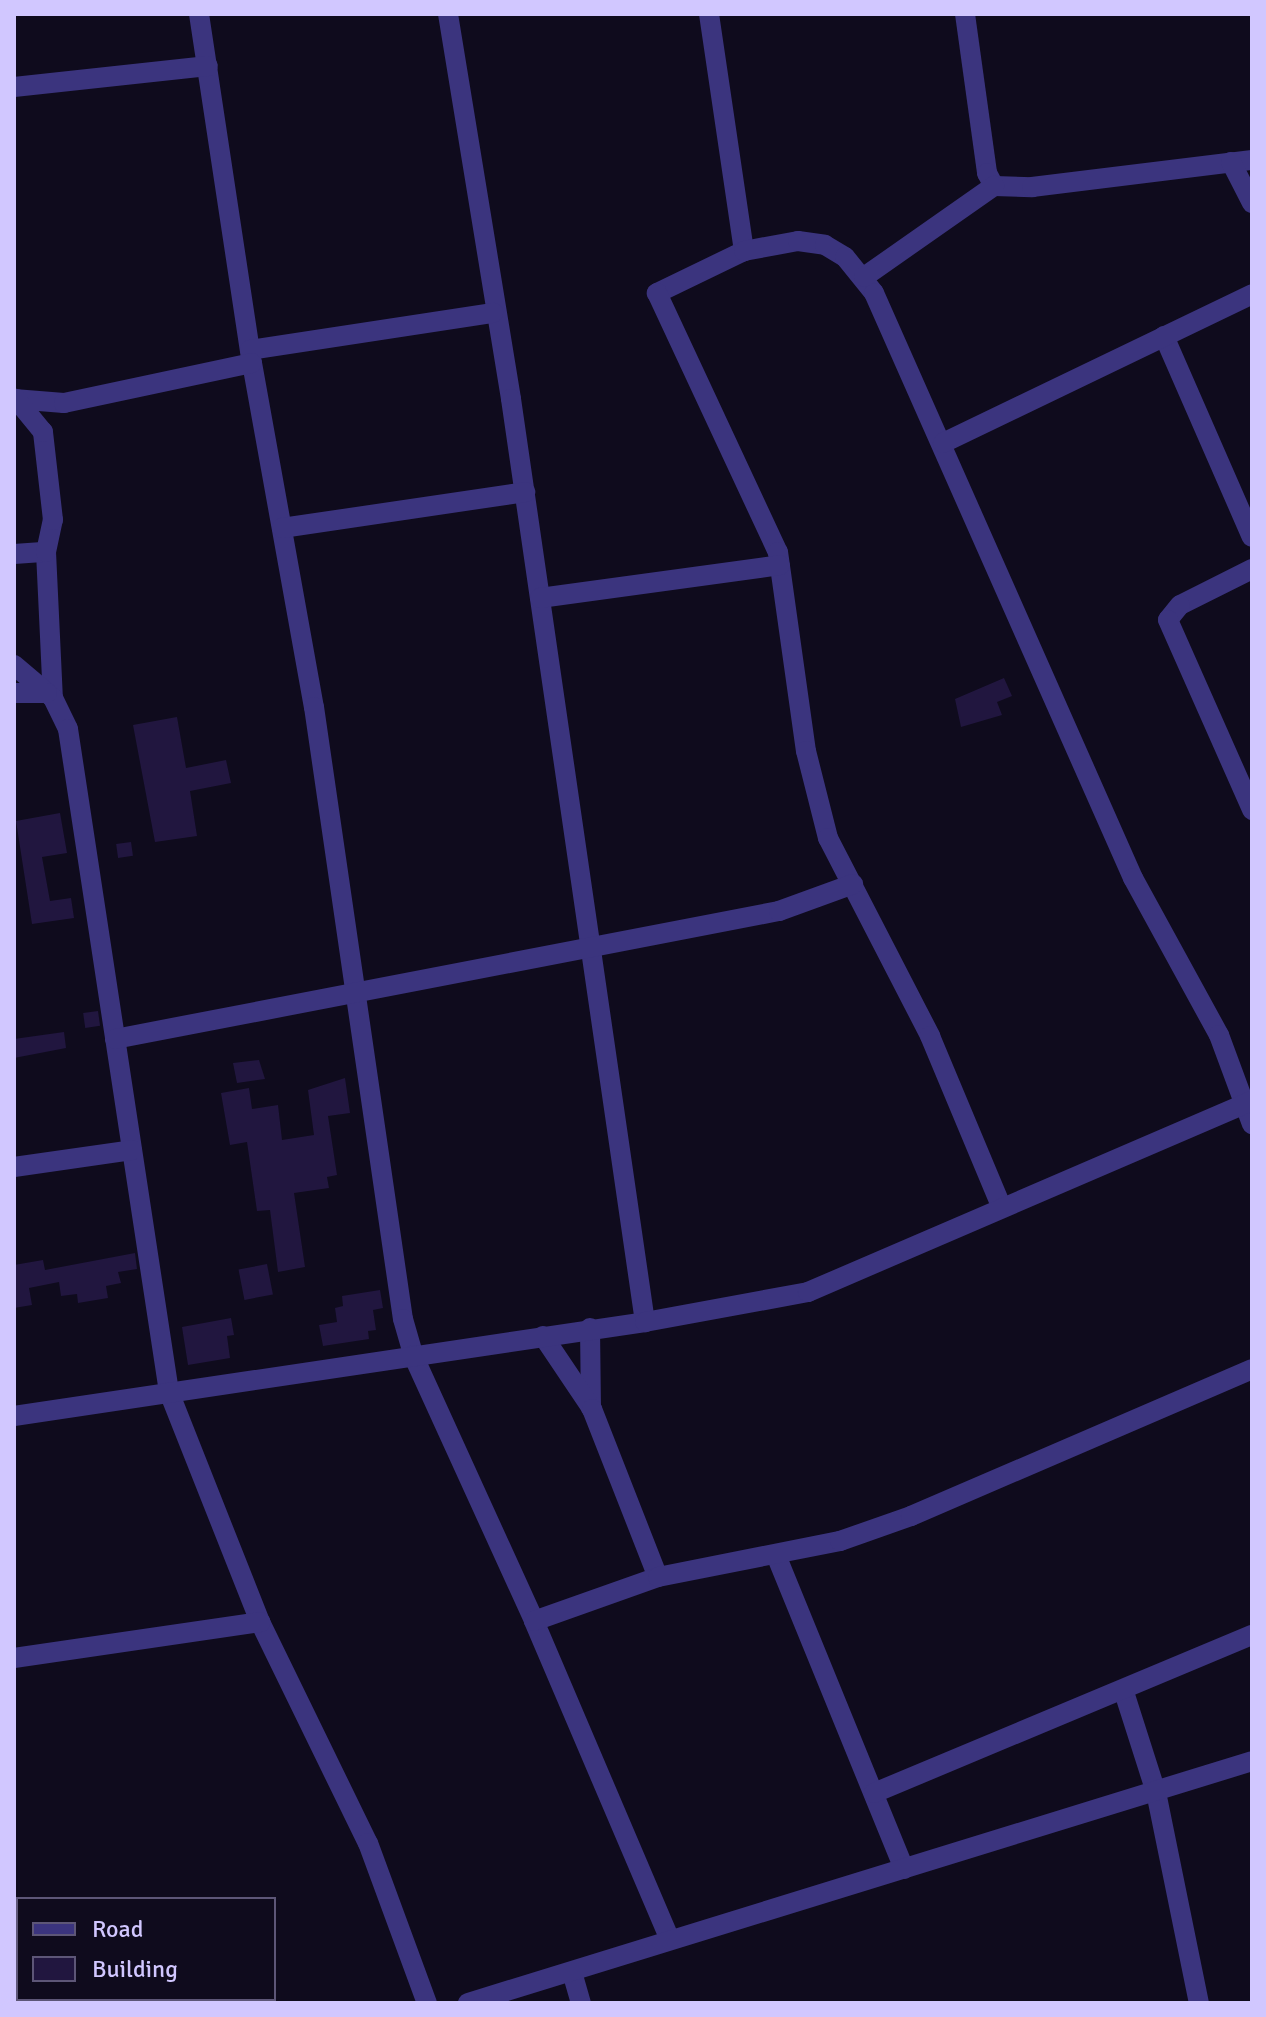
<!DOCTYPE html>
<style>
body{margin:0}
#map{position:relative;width:1266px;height:2017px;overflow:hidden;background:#0f0b1d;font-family:Signika,sans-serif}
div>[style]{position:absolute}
.building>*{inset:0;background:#21163f;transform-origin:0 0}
.minor>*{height:20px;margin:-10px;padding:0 10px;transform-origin:10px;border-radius:10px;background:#3b347e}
span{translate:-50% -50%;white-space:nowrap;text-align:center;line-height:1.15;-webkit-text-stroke:8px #0f0b1d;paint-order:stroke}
.frame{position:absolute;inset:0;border:16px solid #d1c7ff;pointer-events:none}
.legend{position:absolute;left:16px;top:1897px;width:260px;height:104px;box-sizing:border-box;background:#0f0b1d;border:2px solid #5d5677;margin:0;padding:10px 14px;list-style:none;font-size:24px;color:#d1c7ff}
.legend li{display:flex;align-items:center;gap:16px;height:40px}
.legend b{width:40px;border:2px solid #5d5677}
</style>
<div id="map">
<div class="building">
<i style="clip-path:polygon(1004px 678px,1012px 696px,997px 702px,1002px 715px,961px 727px,955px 699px)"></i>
<i style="clip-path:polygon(177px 717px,186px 768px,226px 760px,231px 783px,190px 791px,197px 836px,155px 842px,133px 725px)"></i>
<i style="clip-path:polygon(60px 813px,67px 853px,42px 857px,50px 901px,71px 898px,74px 918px,32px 924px,16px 821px)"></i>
<i style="left:131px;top:842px;width:14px;height:15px;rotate:82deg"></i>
<i style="left:98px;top:1011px;width:15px;height:15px;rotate:82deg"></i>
<i style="clip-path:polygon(64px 1032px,66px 1048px,14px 1058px,14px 1039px)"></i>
<i style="clip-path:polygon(259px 1060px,265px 1079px,237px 1083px,233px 1063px)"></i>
<i style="clip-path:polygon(345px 1078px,350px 1113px,328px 1116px,337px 1175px,327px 1177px,329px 1188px,294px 1193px,305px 1267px,278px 1272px,270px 1210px,257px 1211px,247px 1142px,230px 1145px,221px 1093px,249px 1088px,252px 1109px,278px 1105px,282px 1140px,314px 1135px,308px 1090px)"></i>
<i style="clip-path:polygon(135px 1253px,137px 1269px,118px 1272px,121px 1283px,106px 1286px,108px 1298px,78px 1303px,77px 1294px,61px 1296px,59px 1282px,29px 1288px,32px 1305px,14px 1308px,14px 1265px,43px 1260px,45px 1270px)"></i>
<i style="left:267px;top:1264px;width:31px;height:29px;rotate:79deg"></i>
<i style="clip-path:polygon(380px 1290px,383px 1308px,373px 1310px,376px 1330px,368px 1331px,369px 1339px,323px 1346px,319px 1325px,337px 1322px,335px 1308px,343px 1306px,342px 1296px)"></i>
<i style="clip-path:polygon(231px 1318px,234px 1335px,227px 1336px,230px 1358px,188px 1365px,182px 1327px)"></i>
</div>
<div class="minor">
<i style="left:199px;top:14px;width:353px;rotate:81.4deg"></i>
<i style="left:252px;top:363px;width:350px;rotate:79.8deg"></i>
<i style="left:314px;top:707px;width:618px;rotate:81.73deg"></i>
<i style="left:403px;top:1319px;width:37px;rotate:74deg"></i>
<i style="left:413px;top:1355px;width:292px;rotate:65.5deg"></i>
<i style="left:534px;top:1621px;width:344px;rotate:66.9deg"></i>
<i style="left:448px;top:14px;width:390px;rotate:80.7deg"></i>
<i style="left:511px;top:399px;width:933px;rotate:81.74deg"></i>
<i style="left:709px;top:14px;width:240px;rotate:81.6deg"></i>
<i style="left:744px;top:251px;width:97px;rotate:154.2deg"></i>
<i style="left:657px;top:293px;width:286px;rotate:65deg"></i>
<i style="left:778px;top:552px;width:201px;rotate:82deg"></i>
<i style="left:806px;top:751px;width:90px;rotate:75.8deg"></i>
<i style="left:828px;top:838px;width:223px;rotate:62.7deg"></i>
<i style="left:930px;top:1036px;width:186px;rotate:67.3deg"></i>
<i style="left:965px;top:14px;width:161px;rotate:82.1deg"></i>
<i style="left:987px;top:173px;width:15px;rotate:62deg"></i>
<i style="left:994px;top:186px;width:38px;rotate:2deg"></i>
<i style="left:1032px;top:187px;width:222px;rotate:-7deg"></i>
<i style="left:14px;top:87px;width:195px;rotate:-6.2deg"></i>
<i style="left:1231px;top:162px;width:46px;rotate:62.9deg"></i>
<i style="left:744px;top:251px;width:55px;rotate:-10.5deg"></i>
<i style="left:798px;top:241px;width:27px;rotate:8deg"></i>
<i style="left:825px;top:245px;width:23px;rotate:31deg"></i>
<i style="left:845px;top:257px;width:46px;rotate:51.1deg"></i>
<i style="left:874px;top:293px;width:640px;rotate:66.12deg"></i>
<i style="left:1133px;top:878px;width:179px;rotate:61.3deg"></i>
<i style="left:1219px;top:1035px;width:95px;rotate:69.7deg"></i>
<i style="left:864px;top:277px;width:159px;rotate:-35deg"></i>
<i style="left:1164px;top:336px;width:219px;rotate:66.4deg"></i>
<i style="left:250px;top:350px;width:246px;rotate:-8.7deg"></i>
<i style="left:14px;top:399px;width:50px;rotate:4.6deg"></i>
<i style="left:64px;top:403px;width:192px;rotate:-12deg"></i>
<i style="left:943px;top:443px;width:343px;rotate:-25.7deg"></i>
<i style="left:282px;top:528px;width:246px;rotate:-8.4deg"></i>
<i style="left:46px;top:552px;width:146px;rotate:87.3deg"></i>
<i style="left:14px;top:554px;width:32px;rotate:-4deg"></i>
<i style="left:46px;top:552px;width:33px;rotate:-78deg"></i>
<i style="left:53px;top:520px;width:89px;rotate:-96.5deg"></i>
<i style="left:43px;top:432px;width:43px;rotate:-129.3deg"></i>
<i style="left:1252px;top:569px;width:80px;rotate:153.4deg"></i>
<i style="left:1180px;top:605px;width:19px;rotate:129deg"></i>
<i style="left:1168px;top:620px;width:208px;rotate:66.1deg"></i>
<i style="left:540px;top:598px;width:242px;rotate:-7.8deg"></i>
<i style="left:14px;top:665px;width:51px;rotate:40.2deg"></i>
<i style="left:53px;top:698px;width:34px;rotate:64deg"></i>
<i style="left:68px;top:729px;width:671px;rotate:81.34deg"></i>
<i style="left:169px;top:1392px;width:247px;rotate:68.4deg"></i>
<i style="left:260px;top:1622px;width:246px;rotate:64deg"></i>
<i style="left:368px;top:1843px;width:171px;rotate:69.8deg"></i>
<i style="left:14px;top:693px;width:33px"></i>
<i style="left:115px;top:1039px;width:676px;rotate:-10.91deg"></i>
<i style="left:779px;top:911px;width:79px;rotate:-20deg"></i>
<i style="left:14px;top:1167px;width:119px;rotate:-8.2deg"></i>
<i style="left:590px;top:1328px;width:80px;rotate:89.3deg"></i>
<i style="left:543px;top:1336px;width:88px;rotate:56.1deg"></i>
<i style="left:592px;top:1409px;width:180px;rotate:68.6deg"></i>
<i style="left:14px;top:1416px;width:638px;rotate:-8.47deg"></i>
<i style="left:645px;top:1322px;width:166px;rotate:-10.4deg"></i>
<i style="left:808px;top:1292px;width:483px;rotate:-23.3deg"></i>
<i style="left:776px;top:1555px;width:339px;rotate:67.8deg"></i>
<i style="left:534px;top:1621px;width:132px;rotate:-19.5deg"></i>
<i style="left:658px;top:1577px;width:186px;rotate:-11.2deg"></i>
<i style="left:840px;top:1541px;width:75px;rotate:-19.4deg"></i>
<i style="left:911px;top:1516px;width:371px;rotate:-23.3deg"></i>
<i style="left:14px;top:1658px;width:249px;rotate:-8.3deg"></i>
<i style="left:1124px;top:1692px;width:105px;rotate:72.3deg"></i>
<i style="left:1156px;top:1792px;width:215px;rotate:78.5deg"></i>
<i style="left:874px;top:1793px;width:410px;rotate:-22.7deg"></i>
<i style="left:572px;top:1972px;width:32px;rotate:74deg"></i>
<i style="left:14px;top:1988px;width:8px;rotate:60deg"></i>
<i style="left:468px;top:2003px;width:820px;rotate:-17.15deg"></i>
</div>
<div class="frame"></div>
<ul class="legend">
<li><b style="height:10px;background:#3b347e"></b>Road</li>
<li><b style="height:22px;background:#21163f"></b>Building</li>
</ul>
</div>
